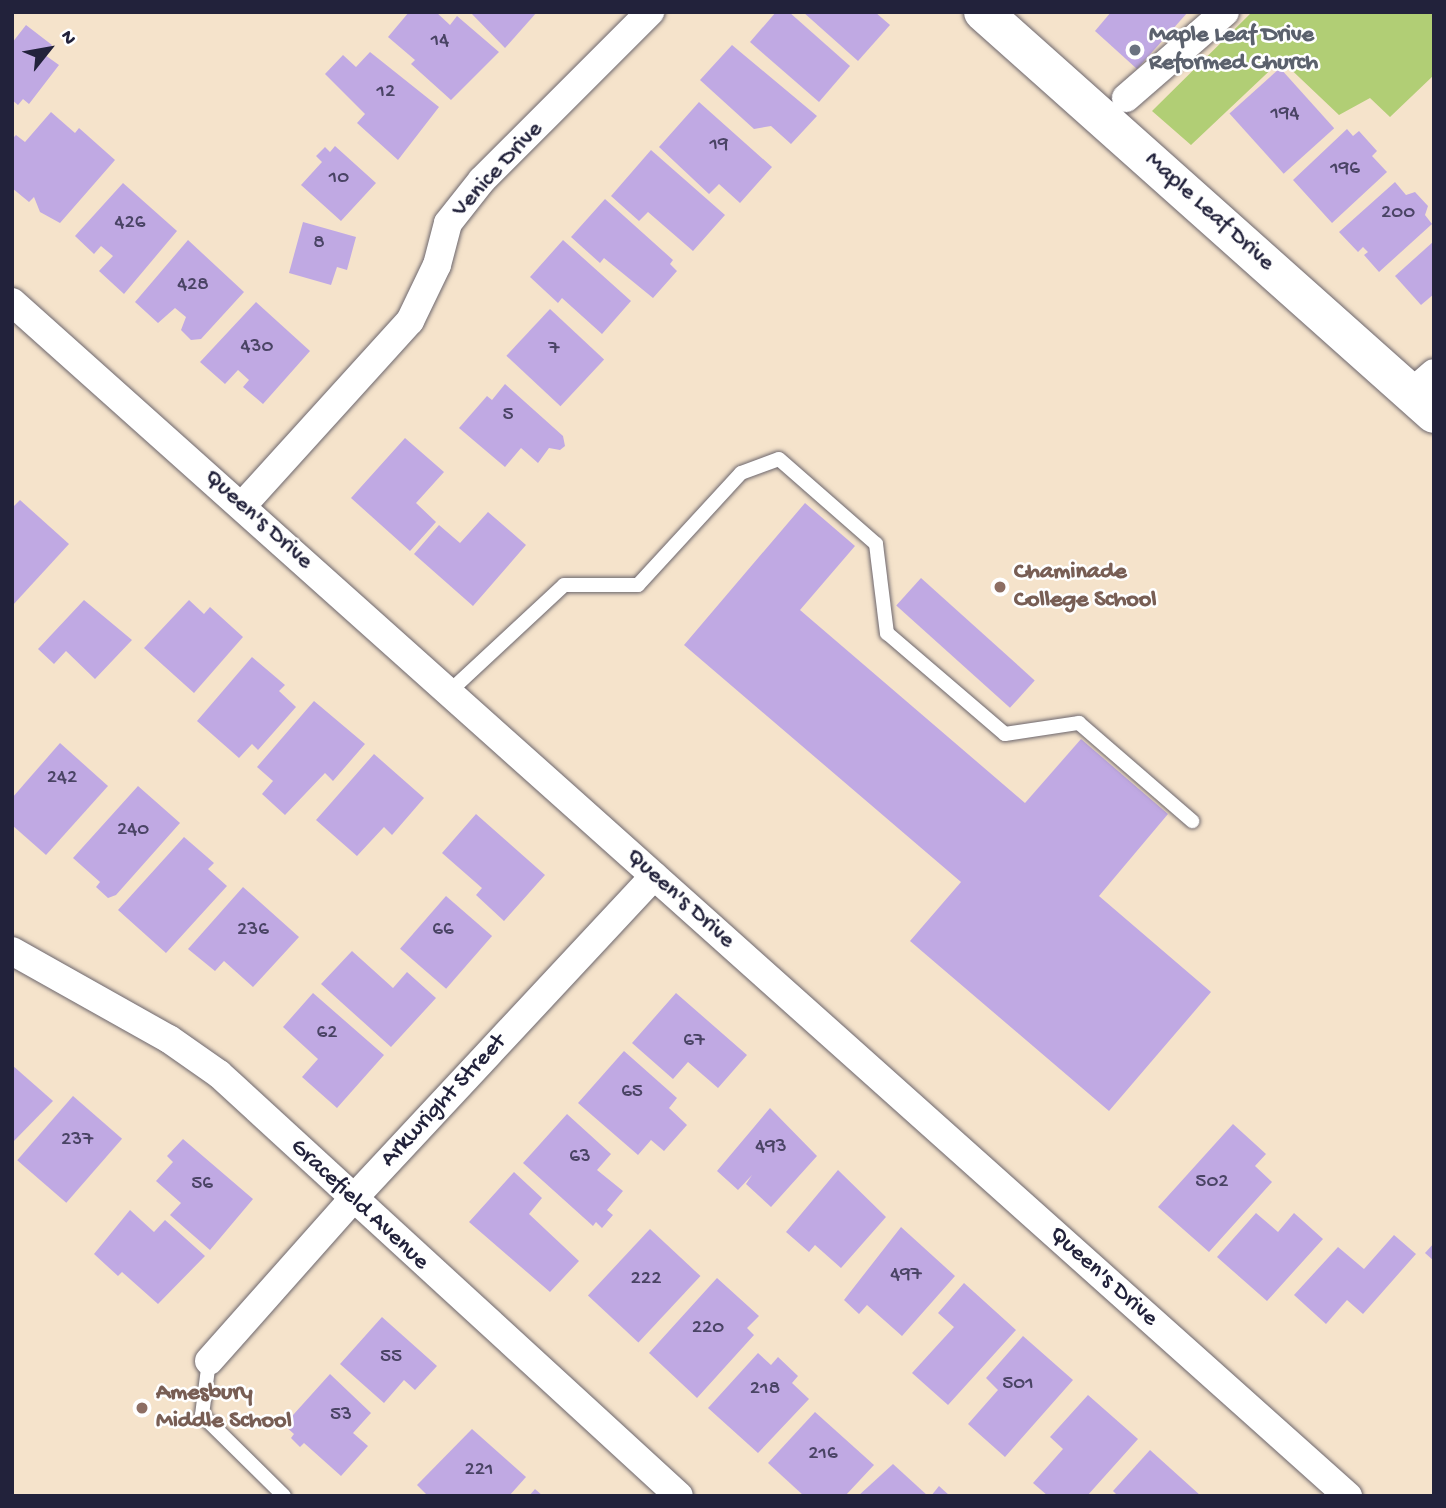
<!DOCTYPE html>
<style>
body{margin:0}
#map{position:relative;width:1446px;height:1508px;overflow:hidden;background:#f5e3cb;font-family:"Gochi Hand",sans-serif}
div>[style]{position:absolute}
.green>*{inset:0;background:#b1ce75}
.building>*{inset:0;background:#c0a9e3;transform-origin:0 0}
.roads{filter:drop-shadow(0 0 2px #6c666d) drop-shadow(0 0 2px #6c666d)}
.lane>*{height:14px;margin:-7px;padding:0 7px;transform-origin:7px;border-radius:7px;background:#fff}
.street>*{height:28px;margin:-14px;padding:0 14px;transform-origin:14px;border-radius:14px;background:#fff}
.secondary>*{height:38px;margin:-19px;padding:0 19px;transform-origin:19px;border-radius:19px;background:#fff}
.dots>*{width:19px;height:19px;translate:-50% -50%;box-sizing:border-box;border:4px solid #fff;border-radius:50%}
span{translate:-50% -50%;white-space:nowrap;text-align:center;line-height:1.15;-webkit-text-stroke:5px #fff;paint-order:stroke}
.number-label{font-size:21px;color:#4a4465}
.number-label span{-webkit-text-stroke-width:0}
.worship-label{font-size:24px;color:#5b616d;font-weight:700}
.left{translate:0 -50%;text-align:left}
.street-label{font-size:24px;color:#22223b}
.education-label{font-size:24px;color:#785e54;font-weight:700}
.frame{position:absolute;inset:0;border:14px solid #22223b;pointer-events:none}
.north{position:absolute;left:14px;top:14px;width:70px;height:70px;-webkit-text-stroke:5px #fff;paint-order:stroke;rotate:59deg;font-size:19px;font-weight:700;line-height:28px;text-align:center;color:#22223b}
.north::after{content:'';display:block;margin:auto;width:24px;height:32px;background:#22223b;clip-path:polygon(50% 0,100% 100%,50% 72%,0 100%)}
</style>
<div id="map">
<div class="green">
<i style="clip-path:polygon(1252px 12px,1434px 12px,1434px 75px,1390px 117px,1370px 98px,1339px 115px,1281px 60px,1191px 145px,1152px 111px)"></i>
</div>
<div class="building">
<i style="clip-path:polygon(409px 12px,436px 12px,450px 25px,457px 16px,499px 52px,451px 100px,411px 64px,415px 60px,388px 37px)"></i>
<i style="clip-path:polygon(470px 12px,537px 12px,505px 48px)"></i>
<i style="clip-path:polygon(776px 12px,789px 12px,850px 66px,819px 102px,750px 42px)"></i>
<i style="clip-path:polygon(803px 12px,875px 12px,890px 25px,858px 61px)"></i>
<i style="clip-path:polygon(1111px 12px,1188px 12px,1137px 69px,1095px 31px)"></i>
<i style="clip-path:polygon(26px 25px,52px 45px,45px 55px,59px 65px,29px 104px,23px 99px,18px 105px,12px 100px,12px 43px)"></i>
<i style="clip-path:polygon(732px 45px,817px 116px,791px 144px,771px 126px,754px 129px,700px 80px)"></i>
<i style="clip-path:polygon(370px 52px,439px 107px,398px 160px,357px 123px,365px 114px,325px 74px,343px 55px,356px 67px)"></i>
<i style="left:1280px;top:68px;width:81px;height:68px;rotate:48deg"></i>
<i style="clip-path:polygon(699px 102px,772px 167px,740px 203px,719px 184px,709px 194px,659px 147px)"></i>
<i style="clip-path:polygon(51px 112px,75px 133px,79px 128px,115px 160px,60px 223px,40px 212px,34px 197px,29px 202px,12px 188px,12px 139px,16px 135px,25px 142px)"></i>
<i style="clip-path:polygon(1347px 129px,1353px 136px,1359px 131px,1377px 151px,1372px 156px,1387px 172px,1332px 223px,1293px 180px)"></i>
<i style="clip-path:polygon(335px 146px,376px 183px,341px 221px,301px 185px,322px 162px,316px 156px,325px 147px,330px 152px)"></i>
<i style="clip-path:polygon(651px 150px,725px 215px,693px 251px,648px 212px,639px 221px,611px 196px)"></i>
<i style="clip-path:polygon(1395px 182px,1406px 195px,1415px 192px,1428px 206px,1425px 215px,1432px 224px,1379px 272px,1364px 255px,1368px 252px,1363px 247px,1358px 252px,1339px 232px)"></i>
<i style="clip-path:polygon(123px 183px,177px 231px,124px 294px,99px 271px,113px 256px,101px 246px,94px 254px,75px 236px)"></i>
<i style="clip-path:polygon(605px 199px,673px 260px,670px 264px,677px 271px,653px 298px,604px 258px,600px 263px,571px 237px)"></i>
<i style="clip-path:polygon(303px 222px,356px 237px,347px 270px,337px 267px,331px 285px,289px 273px)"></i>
<i style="clip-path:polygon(188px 240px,244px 292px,201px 339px,191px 340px,181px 330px,186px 317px,175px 308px,158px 323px,135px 302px)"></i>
<i style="clip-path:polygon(563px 240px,631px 301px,602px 334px,562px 298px,558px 303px,530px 277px)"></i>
<i style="clip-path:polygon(1434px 241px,1434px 294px,1421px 305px,1395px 276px)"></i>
<i style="clip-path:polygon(256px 302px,310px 351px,263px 404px,243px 387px,249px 380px,238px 370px,225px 384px,200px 362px)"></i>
<i style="left:550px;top:309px;width:74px;height:64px;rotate:43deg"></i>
<i style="clip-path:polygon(505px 384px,563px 436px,565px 446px,560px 450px,549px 448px,538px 463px,521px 448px,505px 467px,459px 428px,487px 396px,492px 400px)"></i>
<i style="clip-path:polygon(405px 438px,444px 472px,416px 503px,436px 522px,410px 551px,351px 498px)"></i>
<i style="clip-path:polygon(20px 500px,69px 544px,12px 606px,12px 508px)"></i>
<i style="clip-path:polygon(805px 503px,855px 546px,800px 610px,1025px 803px,1081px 739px,1168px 814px,1099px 896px,1211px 992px,1109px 1111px,910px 941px,961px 882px,684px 645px)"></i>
<i style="clip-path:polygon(488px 512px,526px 545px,473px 606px,414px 554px,439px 525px,460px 543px)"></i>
<i style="left:921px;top:578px;width:153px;height:37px;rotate:42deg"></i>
<i style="clip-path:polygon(84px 600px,132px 640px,95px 679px,66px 651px,54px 664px,38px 649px)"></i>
<i style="clip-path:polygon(189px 600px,204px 614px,210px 607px,243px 637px,194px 693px,144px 648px)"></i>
<i style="clip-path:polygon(252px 657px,285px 685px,279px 691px,296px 707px,258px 750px,252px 744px,239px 758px,197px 721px)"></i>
<i style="clip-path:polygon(314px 701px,365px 744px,333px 781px,325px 773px,285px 815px,262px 794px,273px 781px,257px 767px)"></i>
<i style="clip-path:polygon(60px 743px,108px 786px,46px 855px,12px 825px,12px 798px)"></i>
<i style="clip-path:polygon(374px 754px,424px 798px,392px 835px,384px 827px,357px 856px,316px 820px)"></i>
<i style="clip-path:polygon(138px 786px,180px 823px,116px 895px,108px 898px,96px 887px,100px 882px,73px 858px)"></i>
<i style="clip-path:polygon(476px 814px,545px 875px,504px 921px,476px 895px,482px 888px,442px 853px)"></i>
<i style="clip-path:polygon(184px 837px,214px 863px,208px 869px,227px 886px,166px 953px,118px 910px)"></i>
<i style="clip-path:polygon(243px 887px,299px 937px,253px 987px,224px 961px,215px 971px,188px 949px)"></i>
<i style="left:446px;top:896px;width:61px;height:70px;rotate:41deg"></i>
<i style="clip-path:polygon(352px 951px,393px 988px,407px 972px,436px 998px,391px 1047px,321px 984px)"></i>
<i style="clip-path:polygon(313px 993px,384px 1055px,337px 1108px,302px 1077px,318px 1059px,283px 1027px)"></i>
<i style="clip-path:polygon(676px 993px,747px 1055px,718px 1088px,688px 1062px,673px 1079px,632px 1043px)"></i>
<i style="clip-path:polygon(624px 1051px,677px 1098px,669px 1108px,687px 1125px,664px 1151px,651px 1140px,638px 1155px,578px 1103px)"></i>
<i style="clip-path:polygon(12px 1065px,53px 1101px,12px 1143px)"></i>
<i style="left:73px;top:1096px;width:65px;height:85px;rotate:41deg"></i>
<i style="clip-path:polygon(770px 1108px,817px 1156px,771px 1207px,746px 1184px,752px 1175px,738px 1190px,717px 1171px)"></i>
<i style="clip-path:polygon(567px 1114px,611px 1154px,597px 1170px,623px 1191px,607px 1210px,613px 1215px,602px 1228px,596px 1222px,593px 1226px,523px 1163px)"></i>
<i style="clip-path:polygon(1233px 1124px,1266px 1154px,1255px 1166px,1272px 1182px,1209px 1252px,1158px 1207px)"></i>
<i style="clip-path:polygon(183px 1139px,253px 1199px,210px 1250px,170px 1215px,181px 1203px,156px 1181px,173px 1162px,167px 1156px)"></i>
<i style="clip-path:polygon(838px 1170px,886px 1217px,841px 1268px,815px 1245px,809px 1252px,786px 1232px)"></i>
<i style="clip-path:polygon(514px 1172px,542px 1198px,529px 1214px,579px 1261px,550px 1292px,469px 1222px)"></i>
<i style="clip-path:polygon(130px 1210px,154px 1232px,165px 1220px,205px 1256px,158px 1304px,122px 1272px,118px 1276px,94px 1254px)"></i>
<i style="clip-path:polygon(1256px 1213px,1278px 1232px,1294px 1213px,1323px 1239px,1267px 1301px,1217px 1257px)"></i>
<i style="clip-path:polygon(901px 1227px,955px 1276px,902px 1336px,867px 1305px,859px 1314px,844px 1300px)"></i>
<i style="left:650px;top:1229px;width:69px;height:91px;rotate:43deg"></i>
<i style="clip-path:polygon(1394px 1235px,1416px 1254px,1363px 1314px,1347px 1300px,1326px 1324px,1294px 1295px,1338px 1247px,1364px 1269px)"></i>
<i style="clip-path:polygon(1434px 1243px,1434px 1261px,1425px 1253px)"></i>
<i style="clip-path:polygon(717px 1278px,759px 1316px,747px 1328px,754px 1335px,697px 1398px,649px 1353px)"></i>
<i style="clip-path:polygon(964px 1283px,1016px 1330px,948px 1405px,912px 1373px,954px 1327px,938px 1313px)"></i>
<i style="clip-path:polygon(382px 1317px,437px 1366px,415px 1390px,404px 1380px,384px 1403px,340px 1364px)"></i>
<i style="clip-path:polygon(1023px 1336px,1073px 1380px,1005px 1457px,968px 1424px,998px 1390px,986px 1378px)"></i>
<i style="clip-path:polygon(758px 1353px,771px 1365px,778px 1357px,798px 1376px,792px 1383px,809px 1399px,758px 1453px,708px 1408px)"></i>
<i style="clip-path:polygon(330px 1374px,371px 1413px,353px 1433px,368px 1446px,341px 1476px,304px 1443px,300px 1447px,291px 1438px,294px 1434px,284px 1425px)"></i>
<i style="clip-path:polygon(1088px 1395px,1138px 1439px,1087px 1496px,1048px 1496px,1033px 1483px,1063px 1449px,1050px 1437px)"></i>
<i style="clip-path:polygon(815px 1412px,874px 1465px,845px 1496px,804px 1496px,768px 1463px)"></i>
<i style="clip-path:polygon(472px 1429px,526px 1477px,509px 1496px,428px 1496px,417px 1485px)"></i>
<i style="clip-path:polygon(1150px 1450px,1201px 1496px,1118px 1496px,1113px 1491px)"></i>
<i style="clip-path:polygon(893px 1464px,928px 1496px,858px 1496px)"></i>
<i style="clip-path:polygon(939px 1486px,950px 1496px,931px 1496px)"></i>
<i style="clip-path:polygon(535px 1489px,543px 1496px,529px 1496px)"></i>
</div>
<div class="roads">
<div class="lane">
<i style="left:449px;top:692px;width:157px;rotate:-42.9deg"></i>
<i style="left:564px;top:585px;width:74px"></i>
<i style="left:638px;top:585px;width:152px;rotate:-47.4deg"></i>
<i style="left:741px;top:473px;width:40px;rotate:-20.2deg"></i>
<i style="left:779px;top:459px;width:129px;rotate:41.2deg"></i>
<i style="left:876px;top:544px;width:90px;rotate:83deg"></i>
<i style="left:887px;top:633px;width:155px;rotate:40.6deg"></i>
<i style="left:1005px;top:734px;width:75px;rotate:-8.5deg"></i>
<i style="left:1079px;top:723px;width:150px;rotate:40.9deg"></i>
<i style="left:209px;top:1361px;width:54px;rotate:97.4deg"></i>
<i style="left:202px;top:1415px;width:115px;rotate:44.6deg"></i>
</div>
<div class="street">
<i style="left:1126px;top:98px;width:131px;rotate:-41deg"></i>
<i style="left:12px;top:302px;width:1792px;rotate:41.79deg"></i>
<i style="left:1411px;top:393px;width:30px;rotate:-41deg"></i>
<i style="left:242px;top:506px;width:250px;rotate:-47.8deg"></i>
<i style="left:410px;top:321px;width:62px;rotate:-64.3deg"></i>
<i style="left:437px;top:265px;width:43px;rotate:-75.3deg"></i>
<i style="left:448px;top:223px;width:55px;rotate:-51.7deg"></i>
<i style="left:482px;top:180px;width:238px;rotate:-45deg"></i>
<i style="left:12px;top:951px;width:180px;rotate:29.3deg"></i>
<i style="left:169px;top:1039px;width:61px;rotate:35deg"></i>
<i style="left:219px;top:1074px;width:624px;rotate:42.53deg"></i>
<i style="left:209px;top:1361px;width:215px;rotate:-48.4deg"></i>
<i style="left:352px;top:1200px;width:443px;rotate:-47deg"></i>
</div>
<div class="secondary">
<i style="left:983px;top:12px;width:604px;rotate:41.71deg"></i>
</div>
</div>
<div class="dots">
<i style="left:1135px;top:50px;background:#6b7280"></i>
<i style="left:1000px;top:587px;background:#8d6e63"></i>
<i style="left:142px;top:1408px;background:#8d6e63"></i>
</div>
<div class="number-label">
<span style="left:440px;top:42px">14</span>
<span style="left:386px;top:93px">12</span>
<span style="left:1285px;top:115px">194</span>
<span style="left:719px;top:146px">19</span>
<span style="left:1345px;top:170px">196</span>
<span style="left:339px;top:179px">10</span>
<span style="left:1398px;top:214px">200</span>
<span style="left:130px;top:224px">426</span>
<span style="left:319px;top:244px">8</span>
<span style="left:193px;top:286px">428</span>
<span style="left:257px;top:348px">430</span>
<span style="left:554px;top:350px">7</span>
<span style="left:508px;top:416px">5</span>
<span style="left:62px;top:779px">242</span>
<span style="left:133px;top:831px">240</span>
<span style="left:253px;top:931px">236</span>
<span style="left:443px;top:931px">66</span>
<span style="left:327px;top:1034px">62</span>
<span style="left:694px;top:1042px">67</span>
<span style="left:632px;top:1093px">65</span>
<span style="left:77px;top:1141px">237</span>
<span style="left:771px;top:1148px">493</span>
<span style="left:580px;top:1158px">63</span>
<span style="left:1212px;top:1183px">502</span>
<span style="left:202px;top:1185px">56</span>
<span style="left:906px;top:1276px">497</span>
<span style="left:646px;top:1280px">222</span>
<span style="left:708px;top:1329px">220</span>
<span style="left:391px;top:1358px">55</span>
<span style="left:1018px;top:1385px">501</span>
<span style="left:765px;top:1390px">218</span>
<span style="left:341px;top:1416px">53</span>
<span style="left:823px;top:1455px">216</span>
<span style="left:479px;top:1471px">221</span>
</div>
<div class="worship-label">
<span class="left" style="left:1149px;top:50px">Maple Leaf Drive<br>Reformed Church</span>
</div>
<div class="street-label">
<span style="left:498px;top:170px;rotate:-47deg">Venice Drive</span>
<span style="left:1209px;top:212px;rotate:42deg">Maple Leaf Drive</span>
<span style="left:258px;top:520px;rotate:42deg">Queen's Drive</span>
<span style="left:680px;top:899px;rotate:42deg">Queen's Drive</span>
<span style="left:444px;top:1101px;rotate:-47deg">Arkwright Street</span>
<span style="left:359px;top:1205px;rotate:43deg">Gracefield Avenue</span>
<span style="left:1103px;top:1277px;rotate:42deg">Queen's Drive</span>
</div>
<div class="education-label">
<span class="left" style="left:1014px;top:587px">Chaminade<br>College School</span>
<span class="left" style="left:156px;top:1408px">Amesbury<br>Middle School</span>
</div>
<div class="frame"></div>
<div class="north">N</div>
</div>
